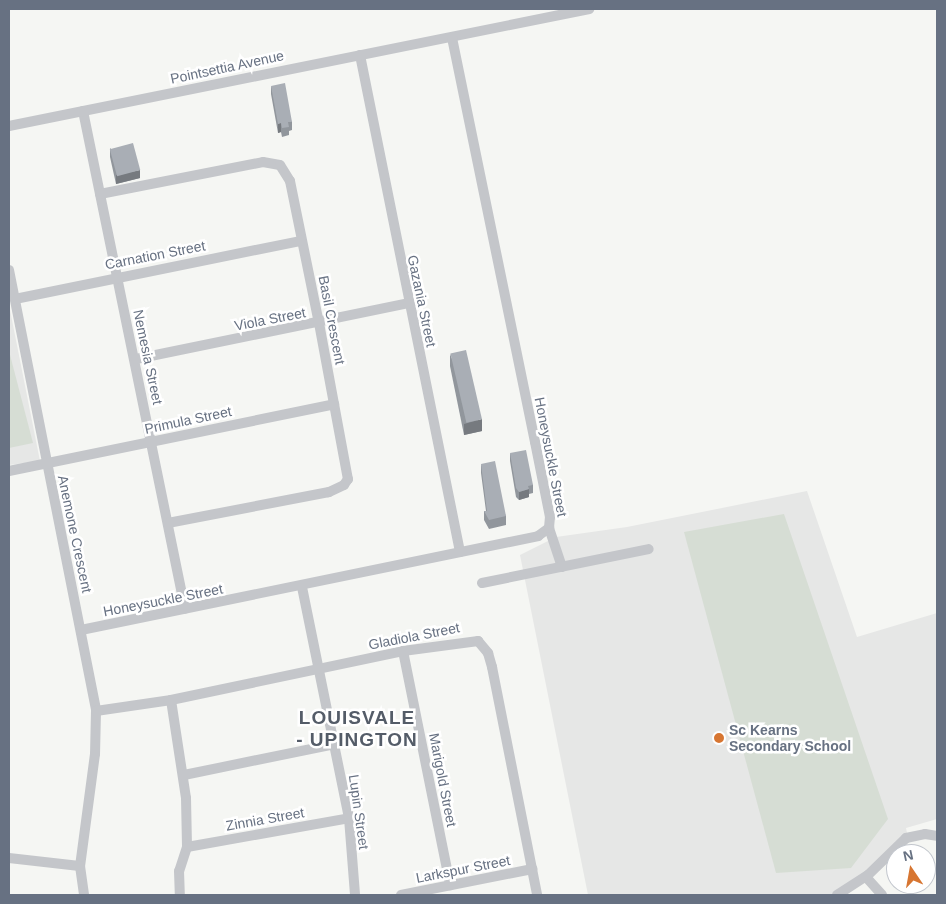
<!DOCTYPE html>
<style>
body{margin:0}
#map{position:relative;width:946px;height:904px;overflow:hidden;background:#f5f6f3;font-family:Helvetica,sans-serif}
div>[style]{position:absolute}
.built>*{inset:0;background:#e6e7e6}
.green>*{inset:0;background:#d6ddd4}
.minor>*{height:10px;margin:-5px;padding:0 5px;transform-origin:5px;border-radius:5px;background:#c4c6ca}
.wall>*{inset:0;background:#91969c}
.shaded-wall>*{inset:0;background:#767a7f}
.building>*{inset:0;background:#a9aeb5;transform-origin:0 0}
.dots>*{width:14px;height:14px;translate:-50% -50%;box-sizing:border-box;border:2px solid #fff;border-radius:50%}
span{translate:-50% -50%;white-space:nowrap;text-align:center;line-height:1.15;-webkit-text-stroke:5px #fff;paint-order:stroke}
.street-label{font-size:14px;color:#677182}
.poi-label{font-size:14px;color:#677182;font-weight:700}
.left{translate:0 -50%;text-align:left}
.district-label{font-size:19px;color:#545c68;font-weight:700;letter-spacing:1px}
.frame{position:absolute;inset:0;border:10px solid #677182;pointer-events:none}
.north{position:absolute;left:886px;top:844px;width:50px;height:50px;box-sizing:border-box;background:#fff;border:1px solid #c2c6cd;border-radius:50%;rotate:348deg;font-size:14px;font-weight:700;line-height:20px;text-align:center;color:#677182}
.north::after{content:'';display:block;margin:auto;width:18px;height:22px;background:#d77632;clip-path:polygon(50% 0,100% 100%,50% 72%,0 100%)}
</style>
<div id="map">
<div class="built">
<i style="clip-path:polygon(9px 305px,40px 461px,9px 465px)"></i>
<i style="clip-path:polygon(807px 491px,857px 637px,937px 613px,937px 819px,906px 828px,908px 838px,837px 895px,588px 895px,520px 555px,556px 537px,627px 527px)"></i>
</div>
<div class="green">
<i style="clip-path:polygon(9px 351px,33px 443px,9px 448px)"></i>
<i style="clip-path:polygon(784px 514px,888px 819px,851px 868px,776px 873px,684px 532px)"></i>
</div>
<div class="minor">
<i style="left:360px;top:55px;width:507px;rotate:78.62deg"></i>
<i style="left:83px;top:111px;width:508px;rotate:78.42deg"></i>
<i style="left:9px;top:126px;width:592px;rotate:-11.4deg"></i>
<i style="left:100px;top:194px;width:166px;rotate:-11.1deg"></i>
<i style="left:263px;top:162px;width:17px;rotate:10deg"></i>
<i style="left:280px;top:165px;width:19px;rotate:58deg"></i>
<i style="left:290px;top:181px;width:145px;rotate:78.5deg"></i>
<i style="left:319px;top:323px;width:159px;rotate:79.5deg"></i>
<i style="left:348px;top:479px;width:7px;rotate:124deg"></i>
<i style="left:344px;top:485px;width:17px;rotate:155deg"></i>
<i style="left:329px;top:492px;width:164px;rotate:169.1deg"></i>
<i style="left:9px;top:270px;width:449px;rotate:78.8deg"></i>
<i style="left:96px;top:711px;width:43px;rotate:91.3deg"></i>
<i style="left:95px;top:754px;width:113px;rotate:97.6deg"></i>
<i style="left:80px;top:866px;width:29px;rotate:82deg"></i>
<i style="left:15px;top:299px;width:292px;rotate:-11.5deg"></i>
<i style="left:136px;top:359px;width:278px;rotate:-11.6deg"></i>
<i style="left:9px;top:471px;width:332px;rotate:-11.6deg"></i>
<i style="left:549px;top:528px;width:41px;rotate:71.6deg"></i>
<i style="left:482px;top:583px;width:170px;rotate:-11.5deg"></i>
<i style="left:302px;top:587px;width:236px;rotate:78.5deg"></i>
<i style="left:349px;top:818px;width:77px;rotate:85.5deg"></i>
<i style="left:81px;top:630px;width:467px;rotate:-11.6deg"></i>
<i style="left:538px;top:536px;width:14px;rotate:-36deg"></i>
<i style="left:549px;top:528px;width:11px;rotate:-85deg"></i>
<i style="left:550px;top:517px;width:76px;rotate:-101.3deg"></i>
<i style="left:535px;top:442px;width:413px;rotate:-101.6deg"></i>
<i style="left:403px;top:651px;width:239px;rotate:78.6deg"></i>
<i style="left:171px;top:700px;width:99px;rotate:81.3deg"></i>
<i style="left:186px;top:798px;width:49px;rotate:88.8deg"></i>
<i style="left:187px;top:847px;width:25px;rotate:108deg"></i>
<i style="left:179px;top:871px;width:24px;rotate:88deg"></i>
<i style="left:96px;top:711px;width:76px;rotate:-8.3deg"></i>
<i style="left:171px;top:700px;width:237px;rotate:-11.9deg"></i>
<i style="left:403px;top:651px;width:76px;rotate:-7.6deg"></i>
<i style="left:478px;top:641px;width:16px;rotate:50deg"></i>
<i style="left:488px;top:653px;width:15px;rotate:74deg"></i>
<i style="left:492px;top:667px;width:232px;rotate:78.8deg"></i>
<i style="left:184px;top:775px;width:154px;rotate:-11.6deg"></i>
<i style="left:187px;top:847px;width:165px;rotate:-10.1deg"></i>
<i style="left:9px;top:858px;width:71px;rotate:6.4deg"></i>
<i style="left:866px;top:877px;width:24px;rotate:48deg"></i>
<i style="left:401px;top:895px;width:134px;rotate:-11.2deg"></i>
<i style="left:837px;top:895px;width:37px;rotate:-33deg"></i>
<i style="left:868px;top:875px;width:53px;rotate:-44.2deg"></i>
<i style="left:906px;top:838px;width:19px;rotate:-12deg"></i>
<i style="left:925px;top:834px;width:12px;rotate:9deg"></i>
</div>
<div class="wall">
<i style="clip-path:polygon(271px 86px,292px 122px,292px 130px,289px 131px,289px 135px,282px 137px,281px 132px,278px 133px,271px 94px)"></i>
<i style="clip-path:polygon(110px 148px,140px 178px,116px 184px,110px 157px)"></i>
<i style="clip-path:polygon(450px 354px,482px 431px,464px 435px,450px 366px)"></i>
<i style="clip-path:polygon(510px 453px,533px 485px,533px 493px,529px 494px,529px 497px,519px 500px,516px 497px,510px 461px)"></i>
<i style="clip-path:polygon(481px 464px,506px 516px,506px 525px,489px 529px,484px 520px,484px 511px,486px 511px,481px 473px)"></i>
</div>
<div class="shaded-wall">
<i style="clip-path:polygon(281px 123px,281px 132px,278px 133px,278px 124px)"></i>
<i style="clip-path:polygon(140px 170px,140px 178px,116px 184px,116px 175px)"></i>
<i style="clip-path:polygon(482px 419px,482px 431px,464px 435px,464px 424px)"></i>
<i style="clip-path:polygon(529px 489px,529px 497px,519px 500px,519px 492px)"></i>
</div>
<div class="building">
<i style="clip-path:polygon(285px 83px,292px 122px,288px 122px,289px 127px,282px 128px,281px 123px,278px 124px,271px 86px)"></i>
<i style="left:133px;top:143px;width:28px;height:24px;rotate:75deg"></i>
<i style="left:466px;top:350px;width:71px;height:16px;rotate:77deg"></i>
<i style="clip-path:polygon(526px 450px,533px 485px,528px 486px,529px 489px,519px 492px,516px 488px,510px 453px)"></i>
<i style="clip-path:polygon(495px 461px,506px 516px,489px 520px,484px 511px,487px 511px,481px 464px)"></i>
</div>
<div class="dots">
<i style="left:719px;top:738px;background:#d77632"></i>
</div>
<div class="street-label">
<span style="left:227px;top:67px;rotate:-12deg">Pointsettia Avenue</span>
<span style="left:155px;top:255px;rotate:-11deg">Carnation Street</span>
<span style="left:422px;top:301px;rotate:78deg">Gazania Street</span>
<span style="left:270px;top:319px;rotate:-11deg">Viola Street</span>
<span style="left:332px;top:320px;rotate:79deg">Basil Crescent</span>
<span style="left:148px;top:357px;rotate:78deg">Nemesia Street</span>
<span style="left:188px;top:420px;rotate:-12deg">Primula Street</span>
<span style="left:551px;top:457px;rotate:79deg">Honeysuckle Street</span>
<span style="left:75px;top:534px;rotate:78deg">Anemone Crescent</span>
<span style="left:163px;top:600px;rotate:-11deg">Honeysuckle Street</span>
<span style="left:414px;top:636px;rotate:-11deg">Gladiola Street</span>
<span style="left:443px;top:780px;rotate:79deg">Marigold Street</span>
<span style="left:359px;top:812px;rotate:82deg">Lupin Street</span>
<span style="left:265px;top:819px;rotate:-10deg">Zinnia Street</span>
<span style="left:463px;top:869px;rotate:-11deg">Larkspur Street</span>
</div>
<div class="poi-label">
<span class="left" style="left:729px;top:738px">Sc Kearns<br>Secondary School</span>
</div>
<div class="district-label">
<span style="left:357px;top:729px">LOUISVALE<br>- UPINGTON</span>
</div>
<div class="frame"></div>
<div class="north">N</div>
</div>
